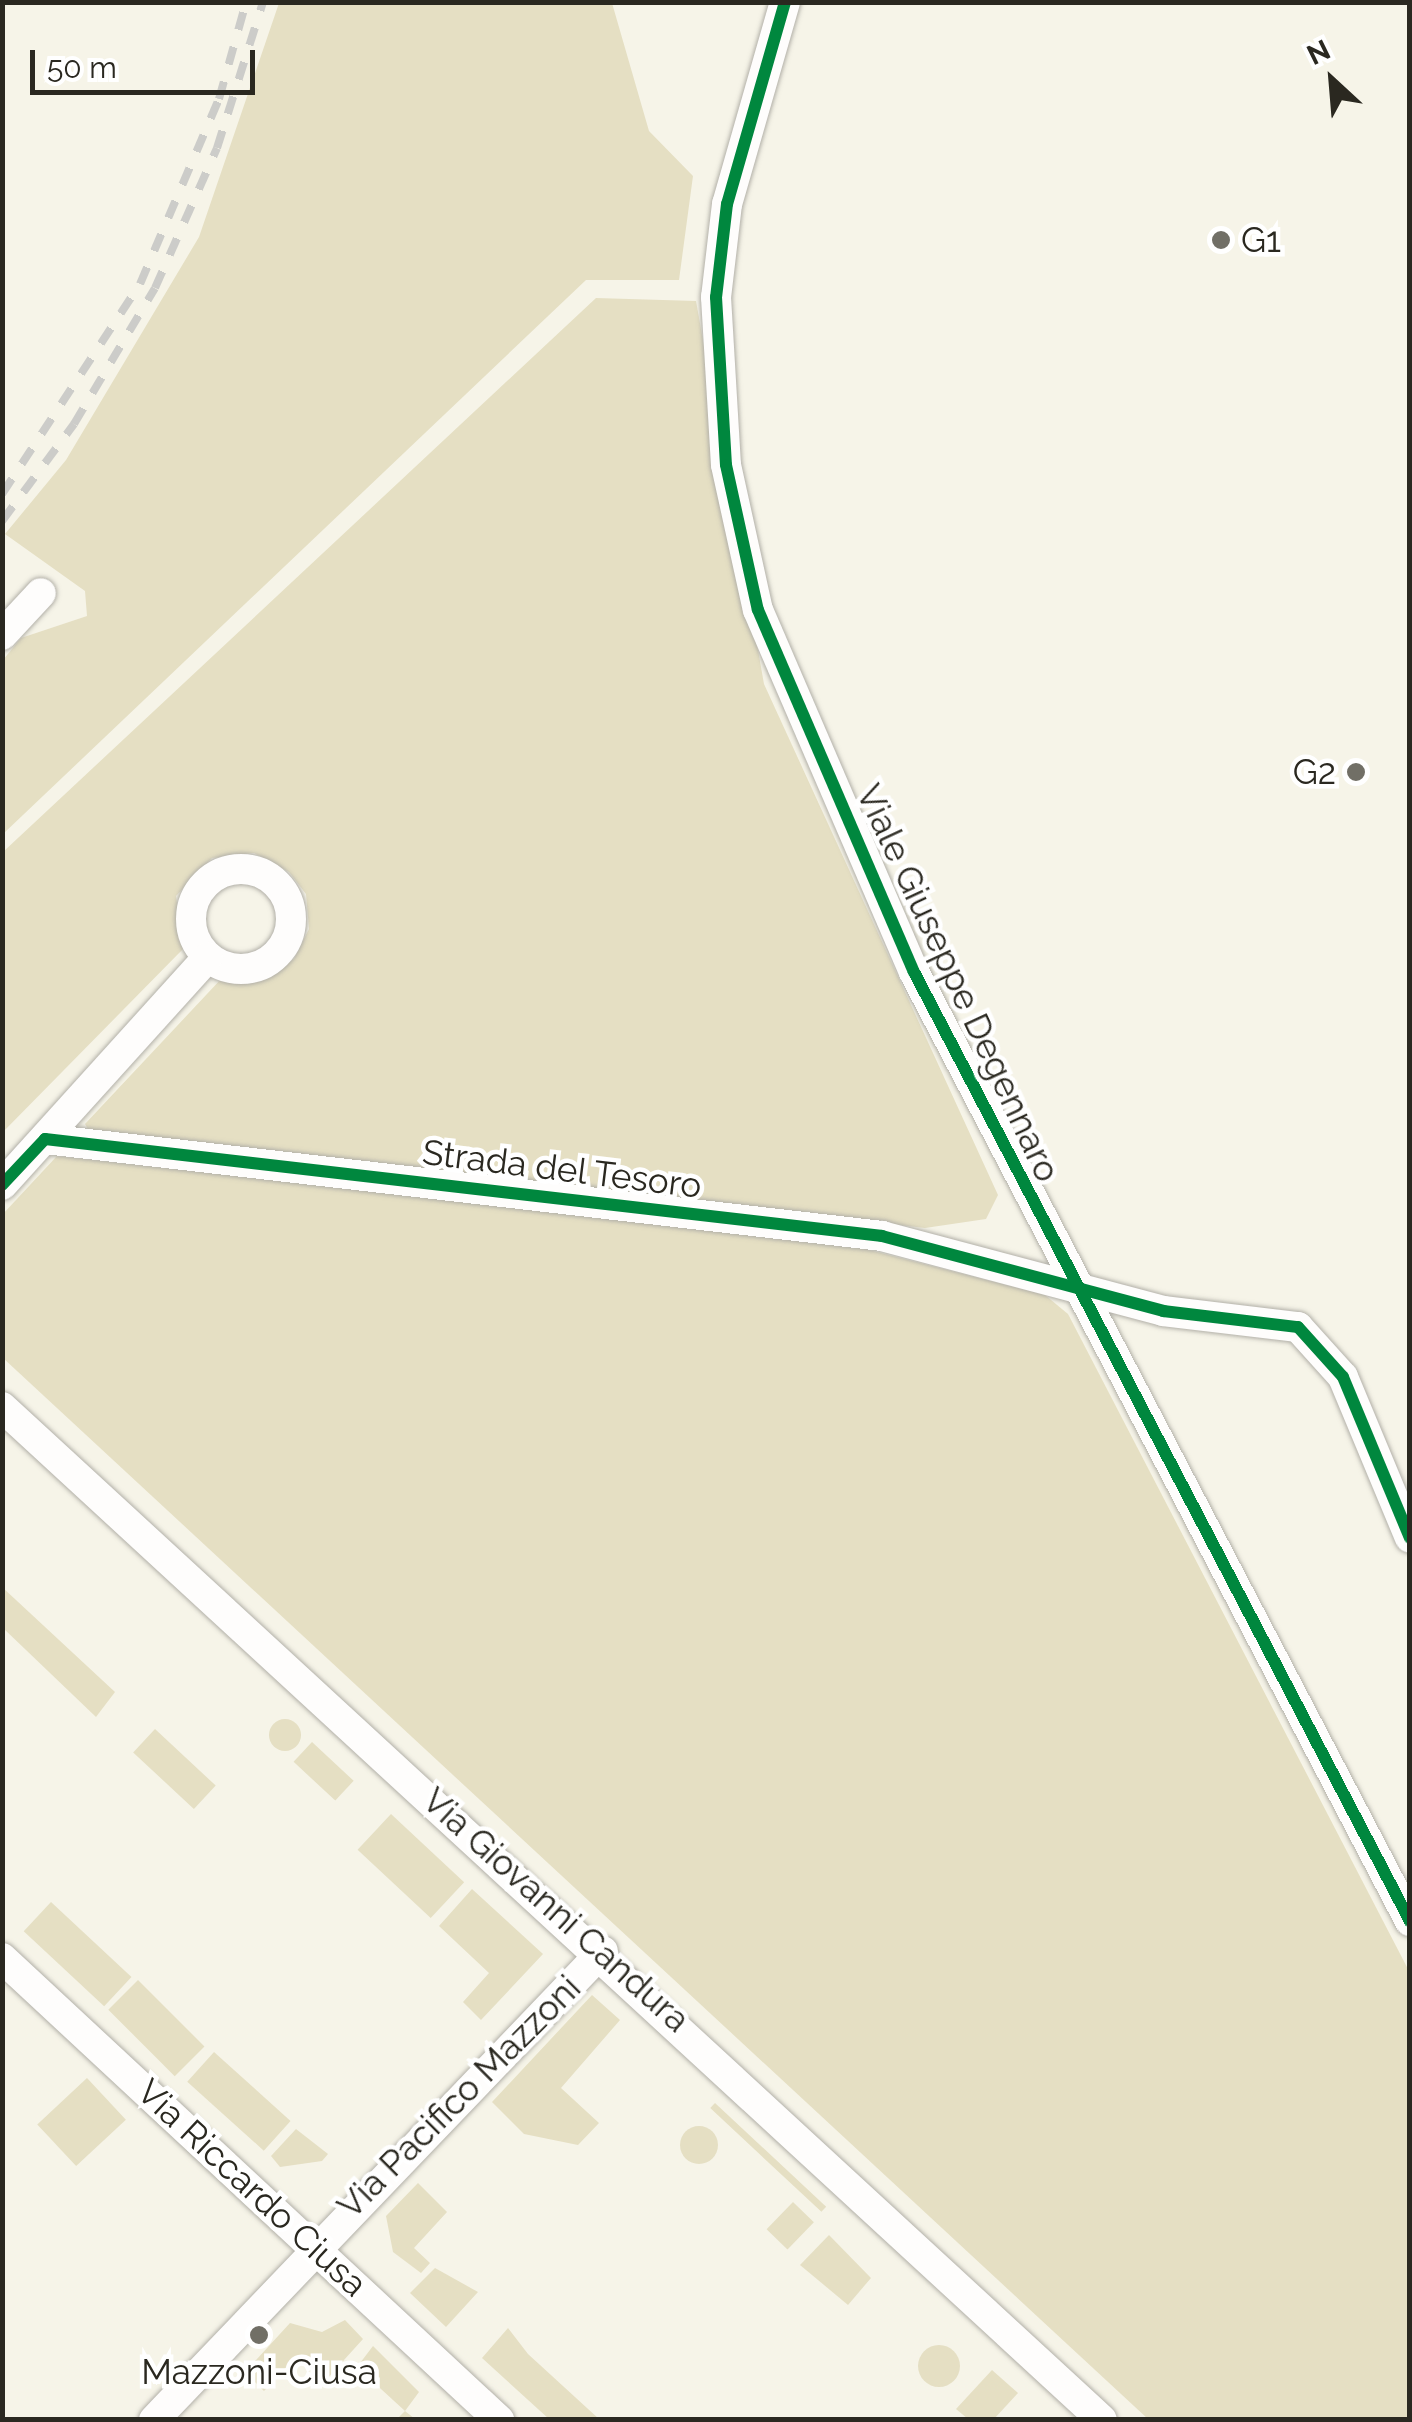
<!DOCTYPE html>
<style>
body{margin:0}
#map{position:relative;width:1412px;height:2422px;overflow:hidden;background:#f6f4e8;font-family:Raleway,sans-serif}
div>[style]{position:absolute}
.green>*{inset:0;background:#e5dfc3;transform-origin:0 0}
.round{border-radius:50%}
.roads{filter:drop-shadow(0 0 2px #b2b0a8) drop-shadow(0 0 2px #b2b0a8)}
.street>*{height:30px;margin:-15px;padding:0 15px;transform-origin:15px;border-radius:15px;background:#fefdfc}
.street>.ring{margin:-15px;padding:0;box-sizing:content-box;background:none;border:30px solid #fefdfc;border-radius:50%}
.rail>*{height:8px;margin-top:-4px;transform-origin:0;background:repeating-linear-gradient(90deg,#ccccc9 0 18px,transparent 0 36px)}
.cycleway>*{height:12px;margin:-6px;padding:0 6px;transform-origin:6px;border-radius:6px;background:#00873e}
.dots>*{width:28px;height:28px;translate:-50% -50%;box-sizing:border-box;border:5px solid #fff;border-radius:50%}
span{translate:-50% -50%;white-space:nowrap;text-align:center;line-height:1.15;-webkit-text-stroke:9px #fff;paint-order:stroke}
.poi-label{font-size:35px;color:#2a2820}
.left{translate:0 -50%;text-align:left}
.right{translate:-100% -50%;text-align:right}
.street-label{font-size:35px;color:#2a2820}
.frame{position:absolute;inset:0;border:5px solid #2a2820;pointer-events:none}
.north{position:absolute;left:1282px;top:30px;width:100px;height:100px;-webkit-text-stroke:8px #fff;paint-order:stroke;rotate:334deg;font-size:28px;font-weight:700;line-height:40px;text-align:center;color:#2a2820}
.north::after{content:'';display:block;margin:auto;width:35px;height:45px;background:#2a2820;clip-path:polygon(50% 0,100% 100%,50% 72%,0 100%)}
.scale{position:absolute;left:30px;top:50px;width:225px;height:45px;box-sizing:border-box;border:5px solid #2a2820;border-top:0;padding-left:12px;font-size:30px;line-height:35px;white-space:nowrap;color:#2a2820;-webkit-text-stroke:8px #fff;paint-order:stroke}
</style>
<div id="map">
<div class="green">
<i style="clip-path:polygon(279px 3px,612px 3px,649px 131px,693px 176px,679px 280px,586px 280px,3px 834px,3px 660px,21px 638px,87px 616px,85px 591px,5px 534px,66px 460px,199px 237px)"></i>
<i style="clip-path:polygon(596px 298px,696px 301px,764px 684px,998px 1195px,986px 1219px,925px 1228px,89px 1131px,85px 1124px,222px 978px,261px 981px,294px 959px,309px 929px,306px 894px,289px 872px,254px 853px,212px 858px,176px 896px,183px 949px,3px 1132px,3px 852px)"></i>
<i style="clip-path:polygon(57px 1156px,838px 1242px,1045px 1295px,1068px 1314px,1409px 1971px,1409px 2419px,1148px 2419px,3px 1358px,2px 1215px)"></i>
<i style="clip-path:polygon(2px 1587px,115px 1692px,96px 1717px,3px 1628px)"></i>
<i class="round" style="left:269px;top:1719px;width:32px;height:32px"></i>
<i style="left:155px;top:1729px;width:83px;height:32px;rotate:43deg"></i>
<i style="left:312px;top:1742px;width:57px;height:27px;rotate:43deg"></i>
<i style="left:391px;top:1814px;width:100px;height:49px;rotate:43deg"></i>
<i style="clip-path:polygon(472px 1889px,543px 1954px,481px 2020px,463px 2002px,489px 1973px,439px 1926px)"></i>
<i style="left:51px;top:1902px;width:110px;height:40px;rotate:43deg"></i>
<i style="left:138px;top:1980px;width:94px;height:42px;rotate:45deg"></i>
<i style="clip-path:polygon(592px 1995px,620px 2020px,561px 2088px,599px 2123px,578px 2145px,524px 2134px,492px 2102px)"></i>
<i style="left:214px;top:2052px;width:103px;height:40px;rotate:42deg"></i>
<i style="left:87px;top:2078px;width:57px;height:68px;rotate:47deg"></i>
<i style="left:715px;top:2103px;width:152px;height:7px;rotate:43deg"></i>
<i class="round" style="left:680px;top:2126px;width:38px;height:38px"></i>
<i style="clip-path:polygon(296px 2129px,328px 2154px,322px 2161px,280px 2167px,271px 2156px)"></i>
<i style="clip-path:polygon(418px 2183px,447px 2212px,414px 2248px,430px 2263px,421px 2273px,393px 2252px,386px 2216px)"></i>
<i style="left:793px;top:2202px;width:29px;height:38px;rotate:44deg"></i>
<i style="clip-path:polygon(829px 2235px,871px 2278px,848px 2305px,800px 2265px)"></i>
<i style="clip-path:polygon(435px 2268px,478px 2292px,446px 2327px,410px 2293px)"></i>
<i style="clip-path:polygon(345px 2320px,363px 2339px,325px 2381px,298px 2355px,264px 2391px,245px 2372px,290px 2323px,322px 2332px)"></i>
<i style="clip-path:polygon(508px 2328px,528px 2354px,599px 2419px,549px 2419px,482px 2358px)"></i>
<i class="round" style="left:918px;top:2345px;width:42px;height:42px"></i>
<i style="clip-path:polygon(373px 2346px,419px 2392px,405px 2411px,415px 2419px,397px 2419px,405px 2411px,357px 2367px)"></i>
<i style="clip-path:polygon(992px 2370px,1018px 2393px,994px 2419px,968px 2419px,956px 2409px)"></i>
</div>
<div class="roads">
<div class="street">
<i style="left:785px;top:2px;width:210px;rotate:106deg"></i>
<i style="left:727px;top:204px;width:94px;rotate:96.7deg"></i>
<i style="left:716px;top:297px;width:168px;rotate:86.6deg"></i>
<i style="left:726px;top:465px;width:148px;rotate:77.6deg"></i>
<i style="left:758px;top:610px;width:394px;rotate:66.7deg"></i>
<i style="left:914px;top:972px;width:1071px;rotate:62.41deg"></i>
<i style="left:2px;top:635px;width:57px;rotate:-47.1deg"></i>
<i class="ring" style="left:191px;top:869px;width:70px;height:70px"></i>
<i style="left:45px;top:1139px;width:843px;rotate:6.61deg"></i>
<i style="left:882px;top:1236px;width:291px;rotate:14.9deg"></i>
<i style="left:1163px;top:1311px;width:136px;rotate:6.8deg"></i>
<i style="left:1298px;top:1327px;width:67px;rotate:48deg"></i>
<i style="left:1343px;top:1377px;width:174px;rotate:67.4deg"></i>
<i style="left:2px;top:1185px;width:307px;rotate:-47.9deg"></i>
<i style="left:2px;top:1407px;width:1495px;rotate:42.64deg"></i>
<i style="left:2px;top:1958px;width:679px;rotate:42.91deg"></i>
<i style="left:154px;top:2420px;width:649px;rotate:-46.25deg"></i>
</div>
</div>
<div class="rail">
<i style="left:2px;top:494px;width:251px;rotate:-56.7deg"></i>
<i style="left:140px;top:284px;width:201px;rotate:-66.9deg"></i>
<i style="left:219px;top:99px;width:101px;rotate:-74.4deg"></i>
<i style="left:2px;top:521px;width:121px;rotate:-53.4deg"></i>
<i style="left:74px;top:424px;width:158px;rotate:-59.2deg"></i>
<i style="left:155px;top:288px;width:153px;rotate:-66.1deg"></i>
<i style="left:217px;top:148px;width:153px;rotate:-72.5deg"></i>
</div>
<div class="cycleway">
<i style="left:785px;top:2px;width:210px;rotate:106deg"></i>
<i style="left:727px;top:204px;width:94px;rotate:96.7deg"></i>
<i style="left:716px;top:297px;width:168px;rotate:86.6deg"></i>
<i style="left:726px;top:465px;width:148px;rotate:77.6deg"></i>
<i style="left:758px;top:610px;width:394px;rotate:66.7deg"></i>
<i style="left:914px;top:972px;width:1071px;rotate:62.41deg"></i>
<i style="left:2px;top:1185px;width:63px;rotate:-46.9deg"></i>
<i style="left:45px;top:1139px;width:843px;rotate:6.61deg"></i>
<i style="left:882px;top:1236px;width:291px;rotate:14.9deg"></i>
<i style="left:1163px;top:1311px;width:136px;rotate:6.8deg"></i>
<i style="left:1298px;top:1327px;width:67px;rotate:48deg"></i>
<i style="left:1343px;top:1377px;width:174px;rotate:67.4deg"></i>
</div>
<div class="dots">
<i style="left:1221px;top:240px;background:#716f66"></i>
<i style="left:1356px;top:772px;background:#716f66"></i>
<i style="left:259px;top:2335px;background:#716f66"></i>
</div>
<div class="poi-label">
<span class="left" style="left:1241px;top:240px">G1</span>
<span class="right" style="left:1336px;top:772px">G2</span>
<span style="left:259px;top:2372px">Mazzoni-Ciusa</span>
</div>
<div class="street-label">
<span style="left:958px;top:983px;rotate:65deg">Viale Giuseppe Degennaro</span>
<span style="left:562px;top:1169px;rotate:7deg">Strada del Tesoro</span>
<span style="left:556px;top:1910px;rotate:42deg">Via Giovanni Candura</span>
<span style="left:459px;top:2097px;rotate:-45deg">Via Pacifico Mazzoni</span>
<span style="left:252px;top:2188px;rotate:43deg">Via Riccardo Ciusa</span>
</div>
<div class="frame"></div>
<div class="north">N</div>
<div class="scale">50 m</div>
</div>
